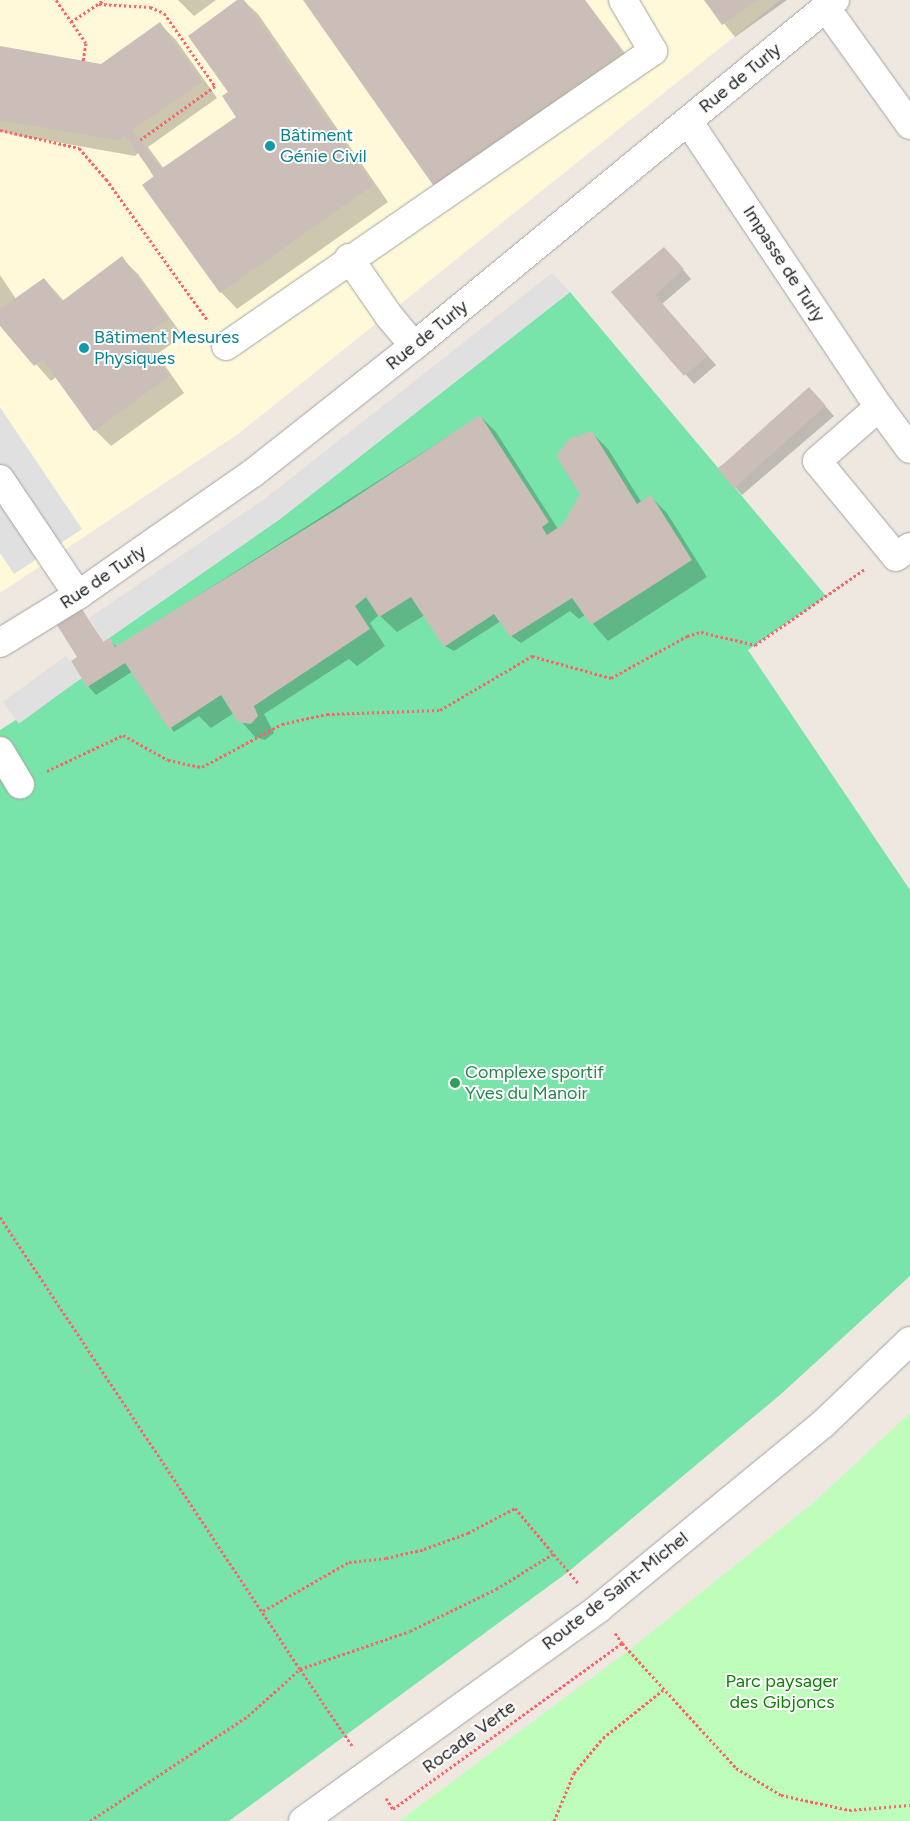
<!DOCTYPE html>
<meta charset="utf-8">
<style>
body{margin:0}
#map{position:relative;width:910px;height:1821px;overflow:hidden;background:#efe8e1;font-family:Figtree,sans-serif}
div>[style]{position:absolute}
.education>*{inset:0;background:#fff9da}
.park>*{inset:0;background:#bffdba}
.pitch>*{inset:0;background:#79e4a9}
.parking>*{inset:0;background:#e0e0e0;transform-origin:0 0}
.shadow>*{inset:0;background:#0003}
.building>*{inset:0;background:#cbbdb7;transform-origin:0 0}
.path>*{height:3px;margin-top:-1.5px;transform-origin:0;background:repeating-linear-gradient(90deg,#ff626b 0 2.5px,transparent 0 5px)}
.roads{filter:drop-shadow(0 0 1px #a3a3a3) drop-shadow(0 0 1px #a3a3a3)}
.minor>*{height:28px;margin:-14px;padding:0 14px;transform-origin:14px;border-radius:14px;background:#fff}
.dots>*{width:14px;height:14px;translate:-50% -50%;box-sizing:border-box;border:2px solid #fff;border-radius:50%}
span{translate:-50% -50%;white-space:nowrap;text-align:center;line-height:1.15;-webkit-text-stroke:4px #fff;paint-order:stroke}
.street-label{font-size:18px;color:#1c1c1c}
.culture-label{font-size:18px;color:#0d838f}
.left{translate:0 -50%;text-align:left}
.leisure-label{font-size:18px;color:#27864d}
.park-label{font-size:18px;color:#0e8104}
</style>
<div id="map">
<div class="education">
<i style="clip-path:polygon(0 0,780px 0,238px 434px,0 593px)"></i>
</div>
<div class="park">
<i style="clip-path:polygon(910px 1413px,910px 1821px,399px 1821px,628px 1651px,813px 1503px)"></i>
</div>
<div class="pitch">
<i style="clip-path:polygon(570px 292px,826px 596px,748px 650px,910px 890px,910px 1276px,780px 1395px,568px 1572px,229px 1821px,0 1821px,0 730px,82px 678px,87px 687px,125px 662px,109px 638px,280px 519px)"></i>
</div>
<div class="parking">
<i style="clip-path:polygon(552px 273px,570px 292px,280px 519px,103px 642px,89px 618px,263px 500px)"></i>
<i style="clip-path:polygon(0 407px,82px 529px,14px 574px,0 553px)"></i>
<i style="left:66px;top:656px;width:27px;height:78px;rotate:54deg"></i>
</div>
<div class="shadow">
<i style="clip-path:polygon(178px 0,216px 0,194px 16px)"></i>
<i style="clip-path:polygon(239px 0,243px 0,258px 14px,388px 202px,237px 309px,221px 292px,139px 152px,135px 156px,0 132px,0 47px,102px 65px,160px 24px,176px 40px,217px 98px,148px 147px,164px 169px,238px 117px,230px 92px)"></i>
<i style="clip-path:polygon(305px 0,585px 0,637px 69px,450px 200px,434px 184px)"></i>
<i style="clip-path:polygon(705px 0,787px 0,735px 37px)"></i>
<i style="clip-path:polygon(672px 257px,691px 279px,662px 304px,716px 365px,694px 384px,613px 292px)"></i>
<i style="clip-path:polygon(121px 258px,138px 274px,183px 336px,157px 354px,184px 393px,111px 446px,95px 430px,56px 377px,51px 381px,0 324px,0 275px,16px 299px,44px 279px,65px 302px)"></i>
<i style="clip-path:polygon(817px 397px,834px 416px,742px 495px,718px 468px)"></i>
<i style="clip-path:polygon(480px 416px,496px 432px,558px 529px,564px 525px,581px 494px,592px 433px,608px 449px,642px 503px,651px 497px,667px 513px,707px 577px,608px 641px,585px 615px,579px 619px,570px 611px,521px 643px,511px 636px,501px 621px,454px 651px,445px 646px,425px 615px,397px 632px,379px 615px,370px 623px,385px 646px,357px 666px,349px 659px,264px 714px,274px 733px,265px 740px,255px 737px,234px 713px,211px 728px,199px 716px,174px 732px,133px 671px,96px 695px,88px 686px,79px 658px,82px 610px,104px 643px,109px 640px,117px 647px)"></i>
</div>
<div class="building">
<i style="clip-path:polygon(237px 0,244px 0,373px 185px,220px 293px,142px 185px,154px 176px,125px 135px,118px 140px,0 120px,0 46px,101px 64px,160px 22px,202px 82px,132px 130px,161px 169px,236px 117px,222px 96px,228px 92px,188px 36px)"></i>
<i style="clip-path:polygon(303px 0,585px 0,622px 52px,433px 185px)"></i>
<i style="clip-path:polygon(704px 0,757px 0,722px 25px)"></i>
<i style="clip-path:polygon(664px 247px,684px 269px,655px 295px,708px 356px,684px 376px,611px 292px)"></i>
<i style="clip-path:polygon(122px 256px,168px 319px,142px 337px,169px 376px,94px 431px,42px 359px,34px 366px,0 326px,0 309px,44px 278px,61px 302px)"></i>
<i style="left:809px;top:387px;width:25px;height:123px;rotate:48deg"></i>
<i style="clip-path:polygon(480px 415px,549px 522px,542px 527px,547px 535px,563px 524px,580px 494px,556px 456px,569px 439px,592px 431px,637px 504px,651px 495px,692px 560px,591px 625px,572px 598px,510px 637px,494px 614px,444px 647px,411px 597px,379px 617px,366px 597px,355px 606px,370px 629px,254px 706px,258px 716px,251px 724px,238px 722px,221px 695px,169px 729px,125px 663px,87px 687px,71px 661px,77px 657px,57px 625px,82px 609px,103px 642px,109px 638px,115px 647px,339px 508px)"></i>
</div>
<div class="path">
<i style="left:56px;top:0;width:52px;rotate:55.1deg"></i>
<i style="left:86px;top:43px;width:18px;rotate:99deg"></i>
<i style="left:99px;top:4px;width:51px;rotate:3.4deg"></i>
<i style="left:150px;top:7px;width:15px;rotate:23deg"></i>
<i style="left:164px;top:13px;width:89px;rotate:55.1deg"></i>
<i style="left:215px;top:86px;width:92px;rotate:144.2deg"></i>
<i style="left:71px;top:22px;width:40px;rotate:-34deg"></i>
<i style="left:0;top:130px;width:81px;rotate:12.8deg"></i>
<i style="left:79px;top:148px;width:41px;rotate:48.9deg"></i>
<i style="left:106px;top:179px;width:175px;rotate:54.3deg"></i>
<i style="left:47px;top:771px;width:84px;rotate:-25.3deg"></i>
<i style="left:123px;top:735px;width:51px;rotate:29.1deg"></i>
<i style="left:168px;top:760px;width:35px;rotate:12deg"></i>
<i style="left:202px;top:767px;width:91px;rotate:-28.3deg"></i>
<i style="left:282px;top:724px;width:46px;rotate:-12.5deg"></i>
<i style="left:327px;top:714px;width:113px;rotate:-2deg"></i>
<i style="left:440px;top:710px;width:107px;rotate:-30.4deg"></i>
<i style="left:532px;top:656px;width:82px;rotate:15.6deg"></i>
<i style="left:611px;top:678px;width:87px;rotate:-28.9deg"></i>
<i style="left:687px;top:636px;width:15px;rotate:-16deg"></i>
<i style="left:701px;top:632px;width:56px;rotate:13.5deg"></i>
<i style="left:755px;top:645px;width:135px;rotate:-34.7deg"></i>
<i style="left:0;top:1217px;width:542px;rotate:56.43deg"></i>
<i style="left:300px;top:1669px;width:116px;rotate:-19.1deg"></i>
<i style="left:410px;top:1631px;width:96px;rotate:-26deg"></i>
<i style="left:496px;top:1589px;width:67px;rotate:-31.6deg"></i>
<i style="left:263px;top:1611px;width:99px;rotate:-29.7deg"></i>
<i style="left:349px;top:1562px;width:37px;rotate:-6deg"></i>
<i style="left:386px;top:1558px;width:39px;rotate:-13deg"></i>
<i style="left:424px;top:1549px;width:47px;rotate:-20deg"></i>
<i style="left:468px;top:1533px;width:53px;rotate:-28deg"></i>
<i style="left:515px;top:1508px;width:99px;rotate:49.9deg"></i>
<i style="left:615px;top:1633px;width:12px;rotate:55deg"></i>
<i style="left:386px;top:1798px;width:13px;rotate:58deg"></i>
<i style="left:393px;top:1809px;width:283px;rotate:-35.9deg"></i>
<i style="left:622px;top:1643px;width:169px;rotate:47.6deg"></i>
<i style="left:736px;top:1768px;width:52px;rotate:31deg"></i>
<i style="left:781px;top:1795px;width:70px;rotate:12.4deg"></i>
<i style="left:849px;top:1810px;width:61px;rotate:-4.7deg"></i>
<i style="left:90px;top:1821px;width:190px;rotate:-33.6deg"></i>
<i style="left:248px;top:1716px;width:70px;rotate:-42.1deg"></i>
<i style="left:300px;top:1669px;width:94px;rotate:55.8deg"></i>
<i style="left:554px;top:1821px;width:52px;rotate:-67.4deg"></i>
<i style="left:574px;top:1773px;width:45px;rotate:-50.4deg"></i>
<i style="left:603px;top:1738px;width:77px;rotate:-38.7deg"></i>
</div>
<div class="roads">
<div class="minor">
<i style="left:826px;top:8px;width:144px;rotate:54.3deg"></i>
<i style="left:688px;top:121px;width:344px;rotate:56.3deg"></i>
<i style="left:879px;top:407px;width:52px;rotate:53.6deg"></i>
<i style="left:349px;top:258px;width:70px;rotate:55.4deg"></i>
<i style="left:389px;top:316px;width:39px;rotate:50deg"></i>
<i style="left:226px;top:346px;width:519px;rotate:-34.64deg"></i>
<i style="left:653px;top:51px;width:59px;rotate:-120.5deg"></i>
<i style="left:879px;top:407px;width:82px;rotate:138.9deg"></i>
<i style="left:817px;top:461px;width:124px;rotate:50.5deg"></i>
<i style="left:896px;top:557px;width:17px;rotate:-36deg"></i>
<i style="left:0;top:479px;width:140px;rotate:56.1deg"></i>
<i style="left:0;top:643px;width:92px;rotate:-31.6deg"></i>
<i style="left:78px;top:595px;width:213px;rotate:-34.9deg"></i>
<i style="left:253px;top:473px;width:205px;rotate:-38.3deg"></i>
<i style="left:414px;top:346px;width:545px;rotate:-39.42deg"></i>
<i style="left:0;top:751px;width:39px;rotate:59deg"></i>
<i style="left:303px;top:1821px;width:365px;rotate:-35.7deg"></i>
<i style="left:599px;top:1608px;width:290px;rotate:-39.4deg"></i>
<i style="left:823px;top:1424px;width:120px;rotate:-43.7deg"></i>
</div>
</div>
<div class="dots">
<i style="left:270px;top:146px;background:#0f9aa8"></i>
<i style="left:84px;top:348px;background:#0f9aa8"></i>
<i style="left:455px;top:1083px;background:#2e9e5b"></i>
</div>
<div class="street-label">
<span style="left:740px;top:78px;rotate:-39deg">Rue de Turly</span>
<span style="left:784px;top:264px;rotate:57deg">Impasse de Turly</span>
<span style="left:427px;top:335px;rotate:-39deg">Rue de Turly</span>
<span style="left:103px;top:577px;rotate:-34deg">Rue de Turly</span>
<span style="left:615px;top:1591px;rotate:-38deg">Route de Saint-Michel</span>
<span style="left:469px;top:1737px;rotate:-36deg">Rocade Verte</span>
</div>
<div class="culture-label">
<span class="left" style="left:280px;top:146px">Bâtiment<br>Génie Civil</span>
<span class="left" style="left:94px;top:348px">Bâtiment Mesures<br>Physiques</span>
</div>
<div class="leisure-label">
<span class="left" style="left:465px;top:1083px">Complexe sportif<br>Yves du Manoir</span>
</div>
<div class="park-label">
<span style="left:782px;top:1692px">Parc paysager<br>des Gibjoncs</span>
</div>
</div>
